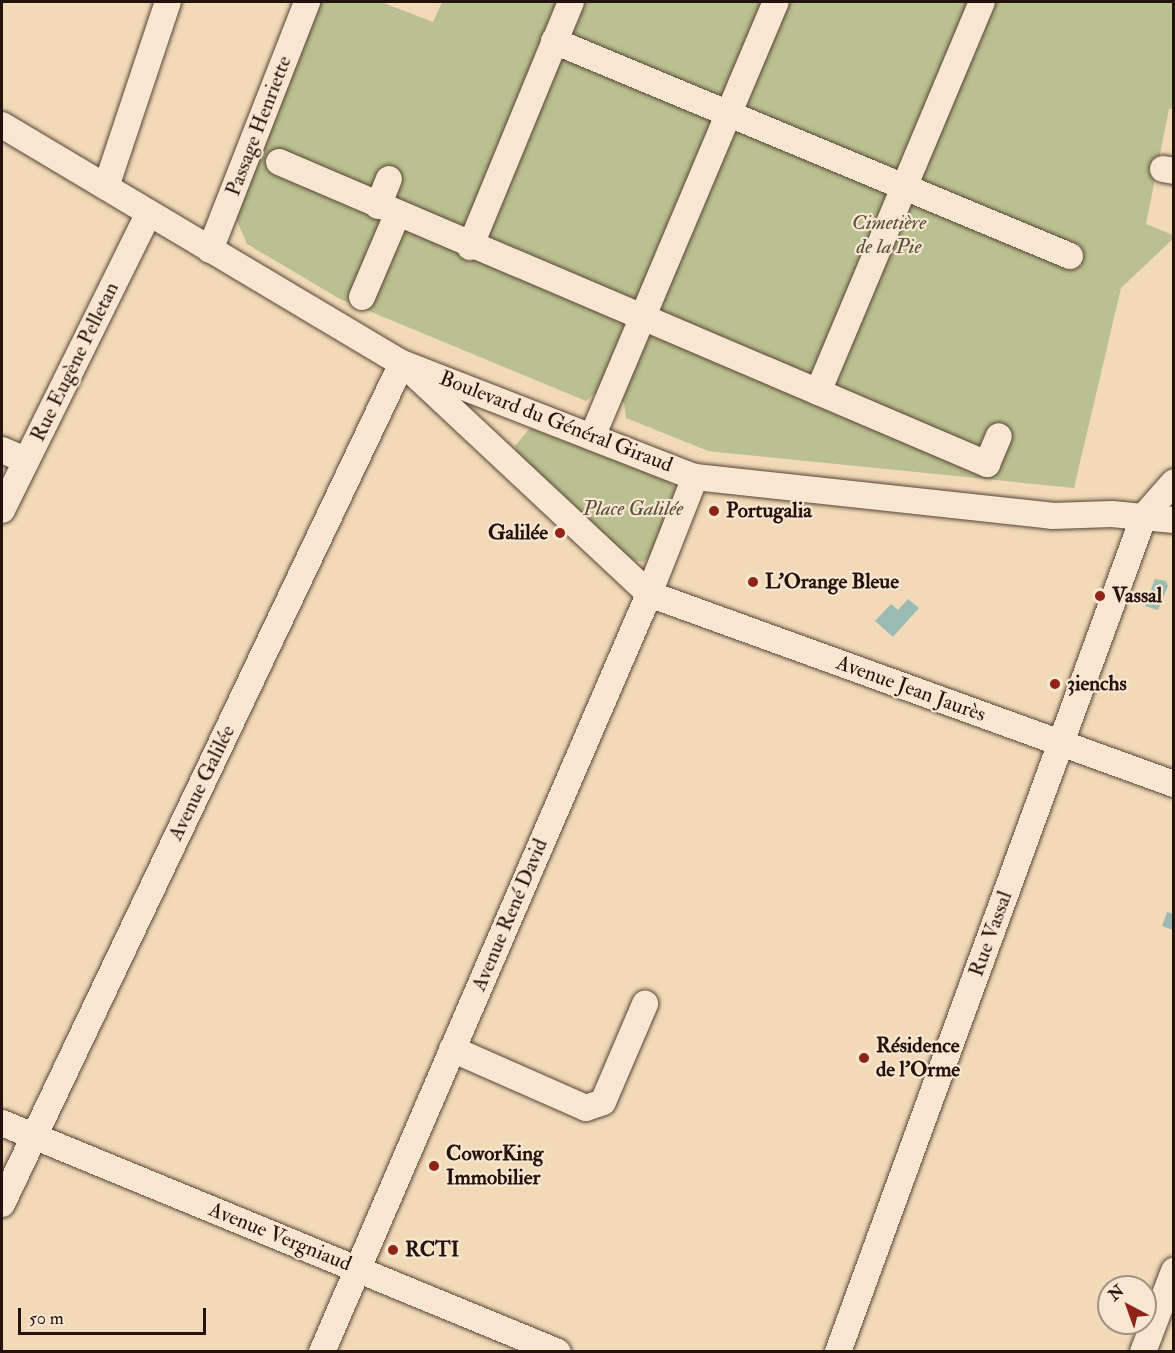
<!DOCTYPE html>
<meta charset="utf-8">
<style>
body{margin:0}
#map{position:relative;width:1175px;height:1353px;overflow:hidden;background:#f2dab8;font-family:"IM FELL Double Pica",serif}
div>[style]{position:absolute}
.green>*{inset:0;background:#bac08f}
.water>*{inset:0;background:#9bbab1}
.roads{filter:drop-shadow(0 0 2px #584437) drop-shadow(0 0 2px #584437)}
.minor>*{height:26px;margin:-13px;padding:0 13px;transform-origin:13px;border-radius:13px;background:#f7e7d1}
.dots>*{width:16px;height:16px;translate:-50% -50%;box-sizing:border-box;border:3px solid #f7e7d1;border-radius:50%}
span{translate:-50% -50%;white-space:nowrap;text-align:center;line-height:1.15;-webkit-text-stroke:4.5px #f7e7d1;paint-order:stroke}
.street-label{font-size:21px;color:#24120c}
.park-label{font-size:21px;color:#584f3a;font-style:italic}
.poi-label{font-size:21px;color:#24120c;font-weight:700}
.left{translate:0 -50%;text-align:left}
.right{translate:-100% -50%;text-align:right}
.frame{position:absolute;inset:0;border:3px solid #24120c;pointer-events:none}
.north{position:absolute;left:1097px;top:1275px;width:60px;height:60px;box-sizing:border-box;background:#f7e7d1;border:2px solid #a39282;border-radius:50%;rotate:319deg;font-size:16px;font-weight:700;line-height:24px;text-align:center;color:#24120c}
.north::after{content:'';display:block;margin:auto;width:21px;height:27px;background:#8f2418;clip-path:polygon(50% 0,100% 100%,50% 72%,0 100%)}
.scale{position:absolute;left:18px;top:1308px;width:188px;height:27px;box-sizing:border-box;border:3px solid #24120c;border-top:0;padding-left:8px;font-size:18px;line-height:21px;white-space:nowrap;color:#24120c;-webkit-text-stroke:4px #f7e7d1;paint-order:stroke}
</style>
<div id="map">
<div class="green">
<i style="clip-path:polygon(321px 2px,381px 2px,433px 22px,442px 2px,1173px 2px,1173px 108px,1169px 109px,1146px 224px,1173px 235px,1173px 239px,1121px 288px,1074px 488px,708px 451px,626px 418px,624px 403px,618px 398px,596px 392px,586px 401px,340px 299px,247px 244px,236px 219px)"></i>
<i style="clip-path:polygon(530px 428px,668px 481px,678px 491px,654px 553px,644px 562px,632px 560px,517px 454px,515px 446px)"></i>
</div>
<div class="water">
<i style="clip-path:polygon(1155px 579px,1166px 581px,1168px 586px,1158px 610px,1145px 606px)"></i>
<i style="clip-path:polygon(908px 599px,919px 608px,893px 637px,875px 621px,891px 604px,898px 610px)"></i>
<i style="clip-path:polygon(1167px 912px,1173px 914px,1173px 930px,1162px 926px)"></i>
</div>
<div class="roads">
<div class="minor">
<i style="left:554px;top:41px;width:559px;rotate:22.62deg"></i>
<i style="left:2px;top:125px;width:465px;rotate:30.8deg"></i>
<i style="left:402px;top:363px;width:314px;rotate:21.3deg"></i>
<i style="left:695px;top:477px;width:359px;rotate:6.2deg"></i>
<i style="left:1052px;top:516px;width:60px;rotate:-1.9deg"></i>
<i style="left:1112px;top:514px;width:62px;rotate:5.5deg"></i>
<i style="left:279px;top:162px;width:770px;rotate:23.1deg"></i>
<i style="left:987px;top:464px;width:30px;rotate:-67deg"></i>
<i style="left:1163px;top:169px;width:11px;rotate:10deg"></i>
<i style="left:106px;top:187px;width:195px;rotate:-71.5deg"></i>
<i style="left:378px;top:206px;width:29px;rotate:-68deg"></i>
<i style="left:470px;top:247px;width:265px;rotate:-67.6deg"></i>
<i style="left:210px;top:250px;width:266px;rotate:-68.6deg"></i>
<i style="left:362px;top:297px;width:89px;rotate:-66.9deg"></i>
<i style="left:411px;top:371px;width:326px;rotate:43.1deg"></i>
<i style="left:649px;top:594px;width:558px;rotate:19.9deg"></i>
<i style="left:818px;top:392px;width:423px;rotate:-67.2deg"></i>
<i style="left:592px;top:437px;width:472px;rotate:-67.1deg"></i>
<i style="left:2px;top:450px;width:26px;rotate:23deg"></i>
<i style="left:2px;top:510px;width:330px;rotate:-63.7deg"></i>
<i style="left:452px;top:1049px;width:146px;rotate:23.8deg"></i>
<i style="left:586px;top:1108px;width:18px;rotate:-19deg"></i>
<i style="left:603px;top:1102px;width:107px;rotate:-66.8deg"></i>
<i style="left:2px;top:1123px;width:601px;rotate:22.39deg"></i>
<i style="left:2px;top:1204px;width:931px;rotate:-64.56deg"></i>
<i style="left:322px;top:1352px;width:826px;rotate:-66.66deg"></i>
<i style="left:649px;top:594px;width:126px;rotate:-68.5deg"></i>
<i style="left:838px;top:1352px;width:890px;rotate:-69.9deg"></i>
<i style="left:1144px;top:516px;width:45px;rotate:-48.6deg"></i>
<i style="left:1143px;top:1352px;width:87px;rotate:-69.1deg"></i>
</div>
</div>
<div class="dots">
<i style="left:714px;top:511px;background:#8f2418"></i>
<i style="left:560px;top:533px;background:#8f2418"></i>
<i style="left:753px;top:582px;background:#8f2418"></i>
<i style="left:1100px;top:596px;background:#8f2418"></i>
<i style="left:1055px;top:684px;background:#8f2418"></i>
<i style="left:864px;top:1058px;background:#8f2418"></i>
<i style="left:434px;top:1166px;background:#8f2418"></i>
<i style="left:393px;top:1250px;background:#8f2418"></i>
</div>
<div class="street-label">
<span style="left:259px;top:126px;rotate:-69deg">Passage Henriette</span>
<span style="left:75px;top:362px;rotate:-64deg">Rue Eugène Pelletan</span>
<span style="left:556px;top:422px;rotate:21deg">Boulevard du Général Giraud</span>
<span style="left:911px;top:689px;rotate:20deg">Avenue Jean Jaurès</span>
<span style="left:202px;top:783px;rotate:-64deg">Avenue Galilée</span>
<span style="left:510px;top:915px;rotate:-67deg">Avenue René David</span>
<span style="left:991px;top:934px;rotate:-70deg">Rue Vassal</span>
<span style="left:280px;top:1237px;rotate:22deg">Avenue Vergniaud</span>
</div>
<div class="park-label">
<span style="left:889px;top:235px">Cimetière<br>de la Pie</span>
<span style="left:633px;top:509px">Place Galilée</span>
</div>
<div class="poi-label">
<span class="left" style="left:726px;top:511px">Portugalia</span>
<span class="right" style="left:548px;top:533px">Galilée</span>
<span class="left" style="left:765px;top:582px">L'Orange Bleue</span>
<span class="left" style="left:1112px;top:596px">Vassal</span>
<span class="left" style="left:1067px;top:684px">3ienchs</span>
<span class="left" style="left:876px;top:1058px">Résidence<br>de l'Orme</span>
<span class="left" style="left:446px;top:1166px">CoworKing<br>Immobilier</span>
<span class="left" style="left:405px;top:1250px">RCTI</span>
</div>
<div class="frame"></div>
<div class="north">N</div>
<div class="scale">50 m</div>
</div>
